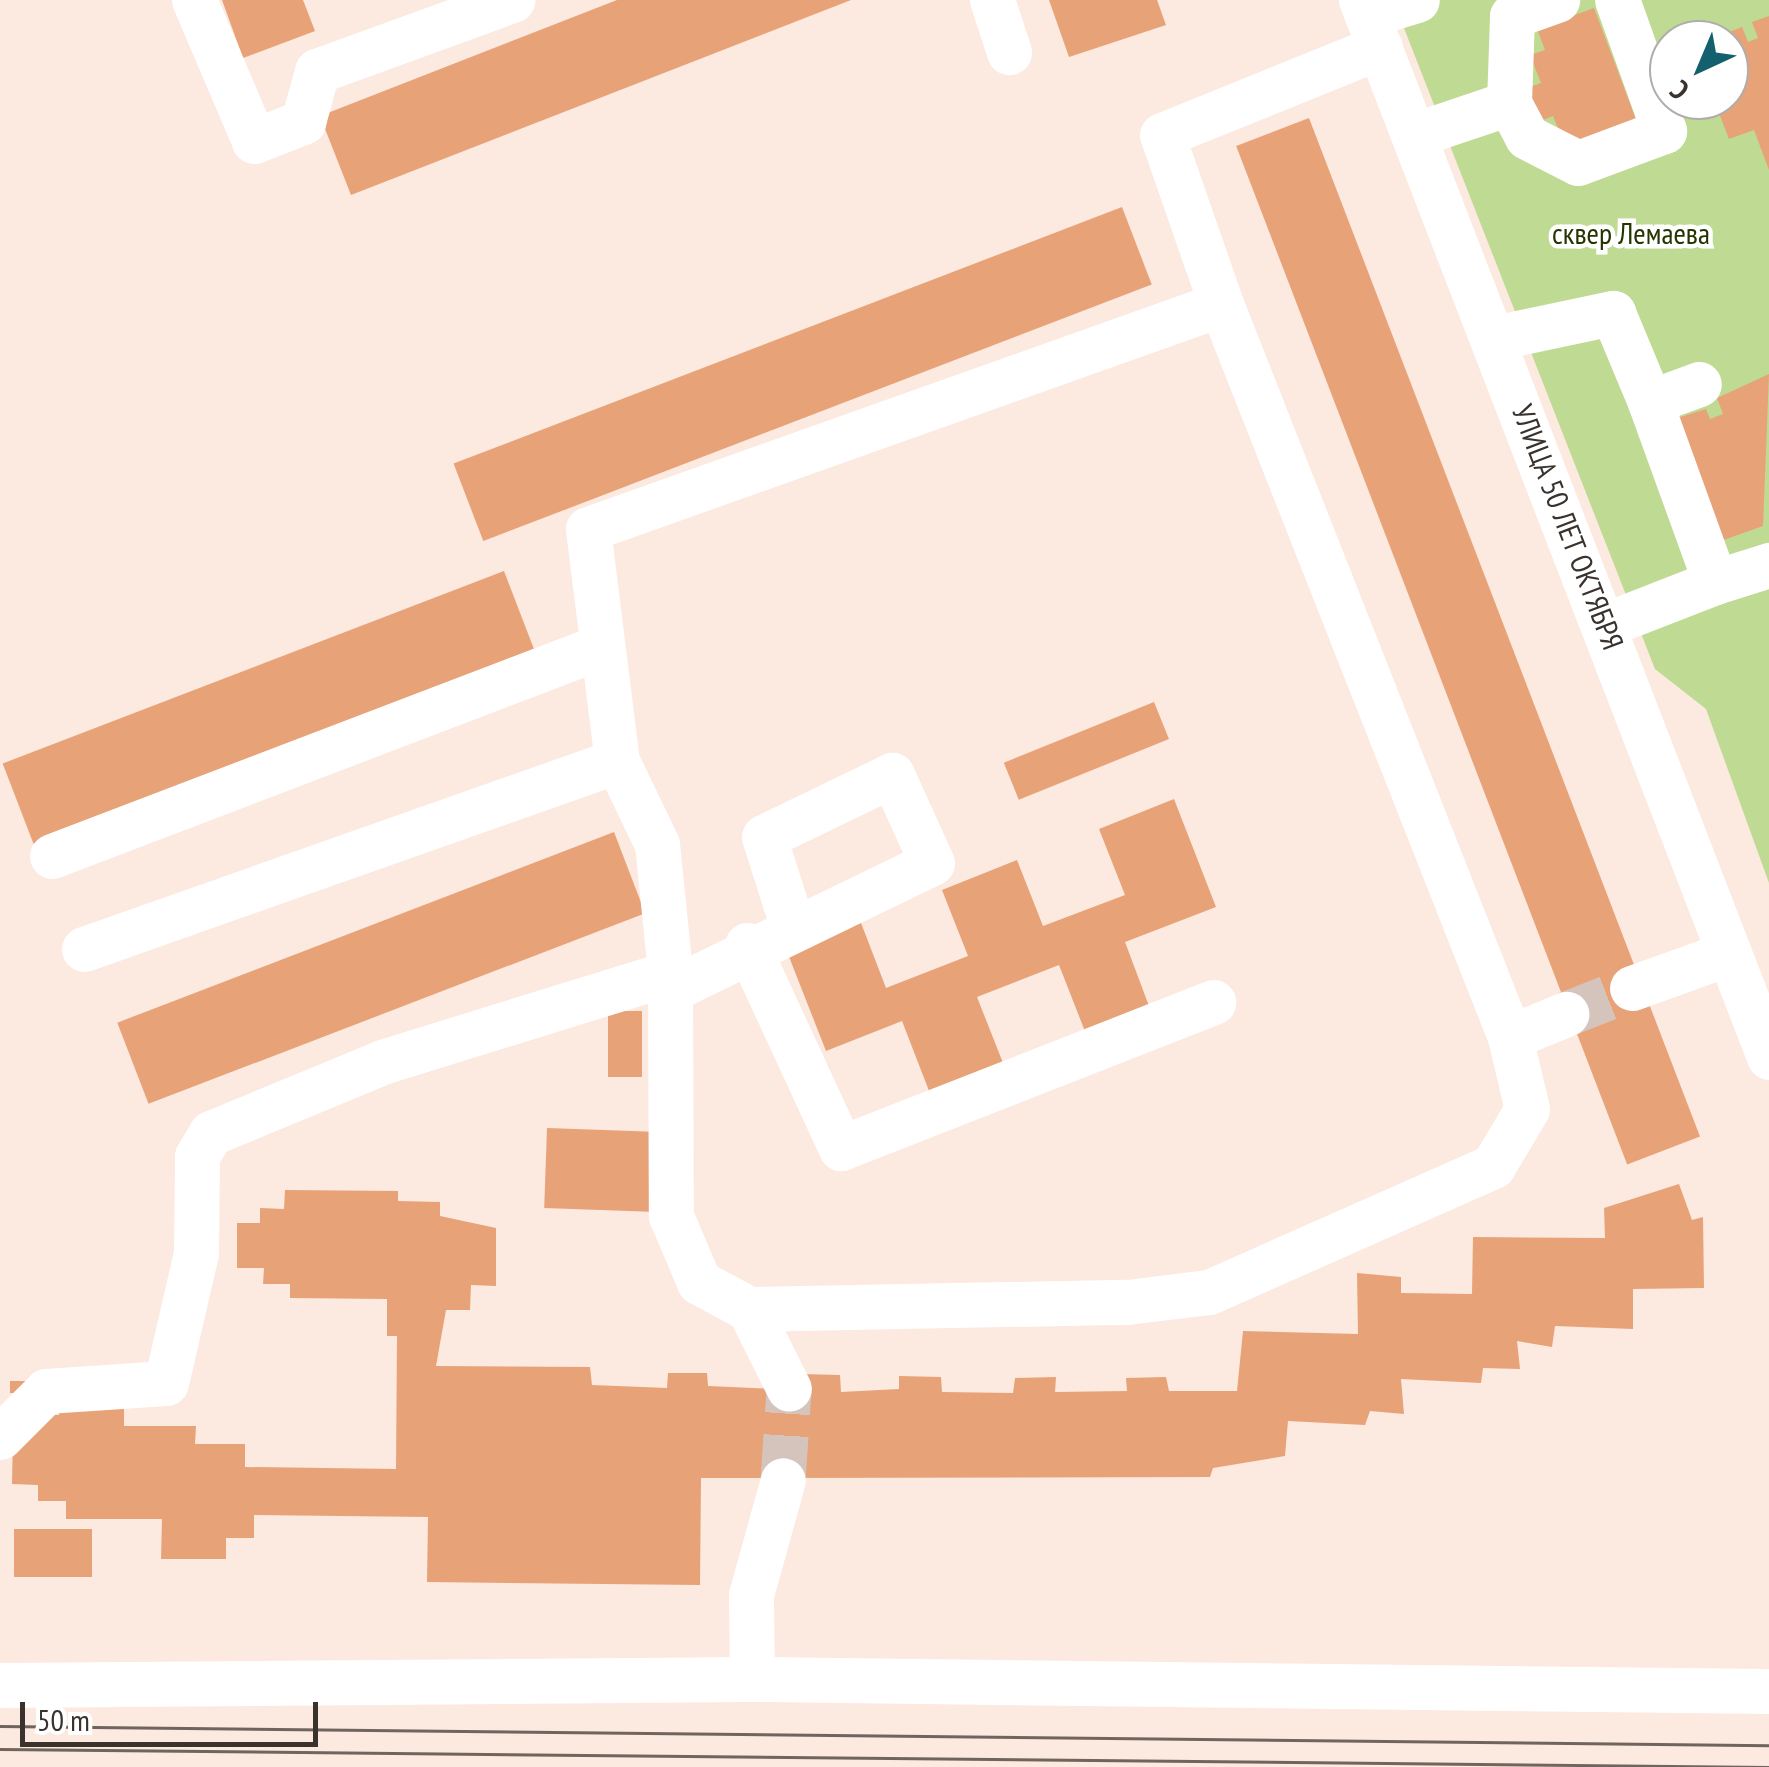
<!DOCTYPE html>
<meta charset="utf-8">
<style>
body{margin:0}
#map{position:relative;width:1769px;height:1767px;overflow:hidden;background:#fce9df;font-family:"PT Sans Narrow",sans-serif}
div>[style]{position:absolute}
.green>*{inset:0;background:#bfda92}
.building>*{inset:0;background:#e7a278;transform-origin:0 0}
.minor-tunnel>*{height:45px;margin-top:-22.5px;transform-origin:0;background:repeating-linear-gradient(90deg,#d5c4bb 0 45px,transparent 0 67px)}
.minor>*{height:45px;margin:-22.5px;padding:0 22.5px;transform-origin:22.5px;border-radius:22.5px;background:#fff}
.tram>*{height:2.5px;margin:-1.25px;padding:0 1.25px;transform-origin:1.25px;border-radius:1.25px;background:#6f645e}
span{translate:-50% -50%;white-space:nowrap;text-align:center;line-height:1.15;-webkit-text-stroke:9px #fff;paint-order:stroke}
.park-label{font-size:30px;color:#253400}
.street-label{font-size:30px;color:#39322d}
.north{position:absolute;left:1649px;top:20px;width:100px;height:100px;box-sizing:border-box;background:#fff;border:2px solid #b0adab;border-radius:50%;rotate:224deg;font-size:28px;font-weight:700;line-height:40px;text-align:center;color:#39322d}
.north::after{content:'';display:block;margin:auto;width:35px;height:45px;background:#15606e;clip-path:polygon(50% 0,100% 100%,50% 72%,0 100%)}
.scale{position:absolute;left:20px;top:1702px;width:298px;height:45px;box-sizing:border-box;border:5px solid #39322d;border-top:0;padding-left:12px;font-size:30px;line-height:35px;white-space:nowrap;color:#39322d;-webkit-text-stroke:8px #fff;paint-order:stroke}
</style>
<div id="map">
<div class="green">
<i style="clip-path:polygon(evenodd,1393px 0,1769px 0,1769px 883px,1706px 709px,1655px 669px,1393px 0,1669px 40px,1729px 40px,1729px 100px,1669px 100px,1669px 40px)"></i>
</div>
<div class="building">
<i style="clip-path:polygon(222px 0,303px 0,315px 31px,243px 58px)"></i>
<i style="clip-path:polygon(617px 0,851px 0,351px 195px,320px 116px)"></i>
<i style="clip-path:polygon(1049px 0,1157px 0,1166px 25px,1069px 57px)"></i>
<i style="clip-path:polygon(1594px 8px,1640px 130px,1584px 151px,1578px 137px,1564px 143px,1553px 116px,1538px 122px,1525px 89px,1541px 83px,1530px 55px,1545px 50px,1537px 29px)"></i>
<i style="clip-path:polygon(1769px 16px,1769px 170px,1754px 130px,1729px 139px,1714px 100px,1729px 100px,1729px 40px,1709px 40px,1742px 27px,1748px 42px,1758px 38px,1752px 22px)"></i>
<i style="left:1309px;top:118px;width:1091px;height:78px;rotate:69deg"></i>
<i style="left:1122px;top:207px;width:83px;height:716px;rotate:69deg"></i>
<i style="clip-path:polygon(1769px 374px,1763px 526px,1715px 543px,1674px 419px,1706px 409px,1710px 419px,1723px 414px,1717px 398px)"></i>
<i style="left:504px;top:571px;width:86px;height:537px;rotate:69deg"></i>
<i style="left:1154px;top:702px;width:40px;height:162px;rotate:68deg"></i>
<i style="clip-path:polygon(1174px 799px,1216px 907px,1125px 942px,1152px 1014px,1088px 1039px,1059px 965px,977px 997px,1005px 1068px,931px 1096px,902px 1021px,826px 1051px,784px 944px,858px 915px,886px 988px,968px 956px,942px 890px,1017px 860px,1043px 926px,1125px 895px,1099px 829px)"></i>
<i style="left:614px;top:832px;width:87px;height:532px;rotate:69deg"></i>
<i style="left:608px;top:1011px;width:34px;height:66px"></i>
<i style="left:547px;top:1128px;width:106px;height:80px;rotate:2deg"></i>
<i style="clip-path:polygon(1679px 1184px,1692px 1220px,1703px 1217px,1704px 1288px,1633px 1289px,1633px 1329px,1555px 1326px,1552px 1347px,1517px 1341px,1520px 1369px,1483px 1368px,1481px 1383px,1401px 1379px,1404px 1414px,1370px 1411px,1365px 1425px,1288px 1421px,1285px 1456px,1213px 1468px,1210px 1477px,701px 1478px,700px 1585px,427px 1582px,428px 1517px,254px 1515px,254px 1538px,226px 1538px,226px 1559px,161px 1559px,162px 1519px,66px 1519px,66px 1501px,38px 1501px,38px 1485px,12px 1484px,13px 1435px,35px 1435px,36px 1414px,59px 1415px,59px 1397px,124px 1398px,124px 1426px,196px 1426px,195px 1444px,245px 1444px,245px 1467px,396px 1469px,397px 1336px,387px 1336px,387px 1299px,290px 1298px,290px 1284px,263px 1284px,264px 1268px,237px 1268px,237px 1223px,260px 1223px,260px 1208px,284px 1209px,285px 1190px,398px 1191px,398px 1201px,440px 1202px,440px 1216px,496px 1228px,496px 1286px,471px 1285px,470px 1310px,446px 1310px,436px 1366px,590px 1367px,592px 1385px,667px 1388px,668px 1373px,707px 1373px,708px 1386px,799px 1390px,800px 1374px,840px 1375px,841px 1392px,899px 1389px,899px 1376px,941px 1377px,942px 1392px,1013px 1393px,1015px 1378px,1056px 1377px,1055px 1392px,1127px 1391px,1126px 1378px,1166px 1377px,1169px 1391px,1237px 1391px,1243px 1331px,1358px 1334px,1357px 1273px,1401px 1277px,1401px 1293px,1472px 1294px,1473px 1237px,1605px 1238px,1604px 1208px)"></i>
<i style="left:10px;top:1381px;width:16px;height:12px"></i>
<i style="left:14px;top:1529px;width:78px;height:48px"></i>
</div>
<div class="minor-tunnel">
<i style="left:1566px;top:1014px;width:71px;rotate:-21.5deg"></i>
<i style="left:783px;top:1480px;width:91px;rotate:-86.2deg"></i>
</div>
<div class="minor">
<i style="left:194px;top:0;width:153px;rotate:66.9deg"></i>
<i style="left:254px;top:141px;width:53px;rotate:-21.2deg"></i>
<i style="left:303px;top:122px;width:53px;rotate:-74.6deg"></i>
<i style="left:317px;top:71px;width:208px;rotate:-20deg"></i>
<i style="left:992px;top:0;width:55px;rotate:71.9deg"></i>
<i style="left:1361px;top:0;width:1133px;rotate:68.89deg"></i>
<i style="left:1368px;top:15px;width:51px;rotate:-17deg"></i>
<i style="left:1509px;top:103px;width:38px;rotate:62deg"></i>
<i style="left:1527px;top:137px;width:57px;rotate:27deg"></i>
<i style="left:1578px;top:163px;width:92px;rotate:-20.4deg"></i>
<i style="left:1664px;top:131px;width:139px;rotate:-109.7deg"></i>
<i style="left:1414px;top:135px;width:100px;rotate:-18.6deg"></i>
<i style="left:1509px;top:103px;width:87px;rotate:-88deg"></i>
<i style="left:1512px;top:16px;width:48px;rotate:-19.6deg"></i>
<i style="left:1221px;top:304px;width:179px;rotate:-109.2deg"></i>
<i style="left:1162px;top:135px;width:235px;rotate:-22deg"></i>
<i style="left:1494px;top:338px;width:122px;rotate:-11.9deg"></i>
<i style="left:1613px;top:313px;width:96px;rotate:67.4deg"></i>
<i style="left:1650px;top:402px;width:191px;rotate:70.1deg"></i>
<i style="left:1715px;top:582px;width:116px;rotate:158.7deg"></i>
<i style="left:1650px;top:402px;width:52px;rotate:-20.2deg"></i>
<i style="left:1715px;top:582px;width:57px;rotate:-17.5deg"></i>
<i style="left:52px;top:856px;width:583px;rotate:-20.89deg"></i>
<i style="left:747px;top:945px;width:224px;rotate:65.2deg"></i>
<i style="left:841px;top:1148px;width:400px;rotate:-21.4deg"></i>
<i style="left:84px;top:949px;width:565px;rotate:-19.43deg"></i>
<i style="left:1632px;top:988px;width:103px;rotate:-19.8deg"></i>
<i style="left:670px;top:990px;width:291px;rotate:-25.9deg"></i>
<i style="left:932px;top:863px;width:97px;rotate:-114.4deg"></i>
<i style="left:892px;top:775px;width:142px;rotate:154.2deg"></i>
<i style="left:764px;top:837px;width:92px;rotate:72.3deg"></i>
<i style="left:1510px;top:1037px;width:61px;rotate:-22.3deg"></i>
<i style="left:749px;top:1309px;width:378px;rotate:-1.1deg"></i>
<i style="left:1127px;top:1302px;width:83px;rotate:-7deg"></i>
<i style="left:1209px;top:1292px;width:311px;rotate:-23.9deg"></i>
<i style="left:1493px;top:1166px;width:66px;rotate:-59.2deg"></i>
<i style="left:1527px;top:1109px;width:74px;rotate:-103.3deg"></i>
<i style="left:1510px;top:1037px;width:788px;rotate:-111.52deg"></i>
<i style="left:1221px;top:304px;width:672px;rotate:160.43deg"></i>
<i style="left:588px;top:529px;width:234px;rotate:82.9deg"></i>
<i style="left:617px;top:761px;width:92px;rotate:64.3deg"></i>
<i style="left:657px;top:844px;width:130px;rotate:84.2deg"></i>
<i style="left:670px;top:973px;width:243px;rotate:89.8deg"></i>
<i style="left:671px;top:1216px;width:72px;rotate:67deg"></i>
<i style="left:699px;top:1282px;width:57px;rotate:28.4deg"></i>
<i style="left:749px;top:1309px;width:89px;rotate:63.4deg"></i>
<i style="left:0;top:1437px;width:65px;rotate:-45deg"></i>
<i style="left:46px;top:1391px;width:120px;rotate:-3.8deg"></i>
<i style="left:166px;top:1383px;width:133px;rotate:-77deg"></i>
<i style="left:196px;top:1253px;width:97px;rotate:-89.4deg"></i>
<i style="left:197px;top:1156px;width:27px;rotate:-59deg"></i>
<i style="left:211px;top:1133px;width:185px;rotate:-22.5deg"></i>
<i style="left:382px;top:1062px;width:301px;rotate:-17.2deg"></i>
<i style="left:752px;top:1679px;width:84px;rotate:-90.7deg"></i>
<i style="left:751px;top:1595px;width:119px;rotate:-74.5deg"></i>
<i style="left:0;top:1685px;width:752px;rotate:-0.46deg"></i>
<i style="left:752px;top:1679px;width:1017px;rotate:0.68deg"></i>
</div>
<div class="tram">
<i style="left:0;top:1726px;width:1769px;rotate:0.62deg"></i>
<i style="left:0;top:1749px;width:1769px;rotate:0.58deg"></i>
</div>
<div class="park-label">
<span style="left:1631px;top:233px">сквер Лемаева</span>
</div>
<div class="street-label">
<span style="left:1568px;top:527px;rotate:69deg">УЛИЦА 50 ЛЕТ ОКТЯБРЯ</span>
</div>
<div class="north">С</div>
<div class="scale">50 m</div>
</div>
